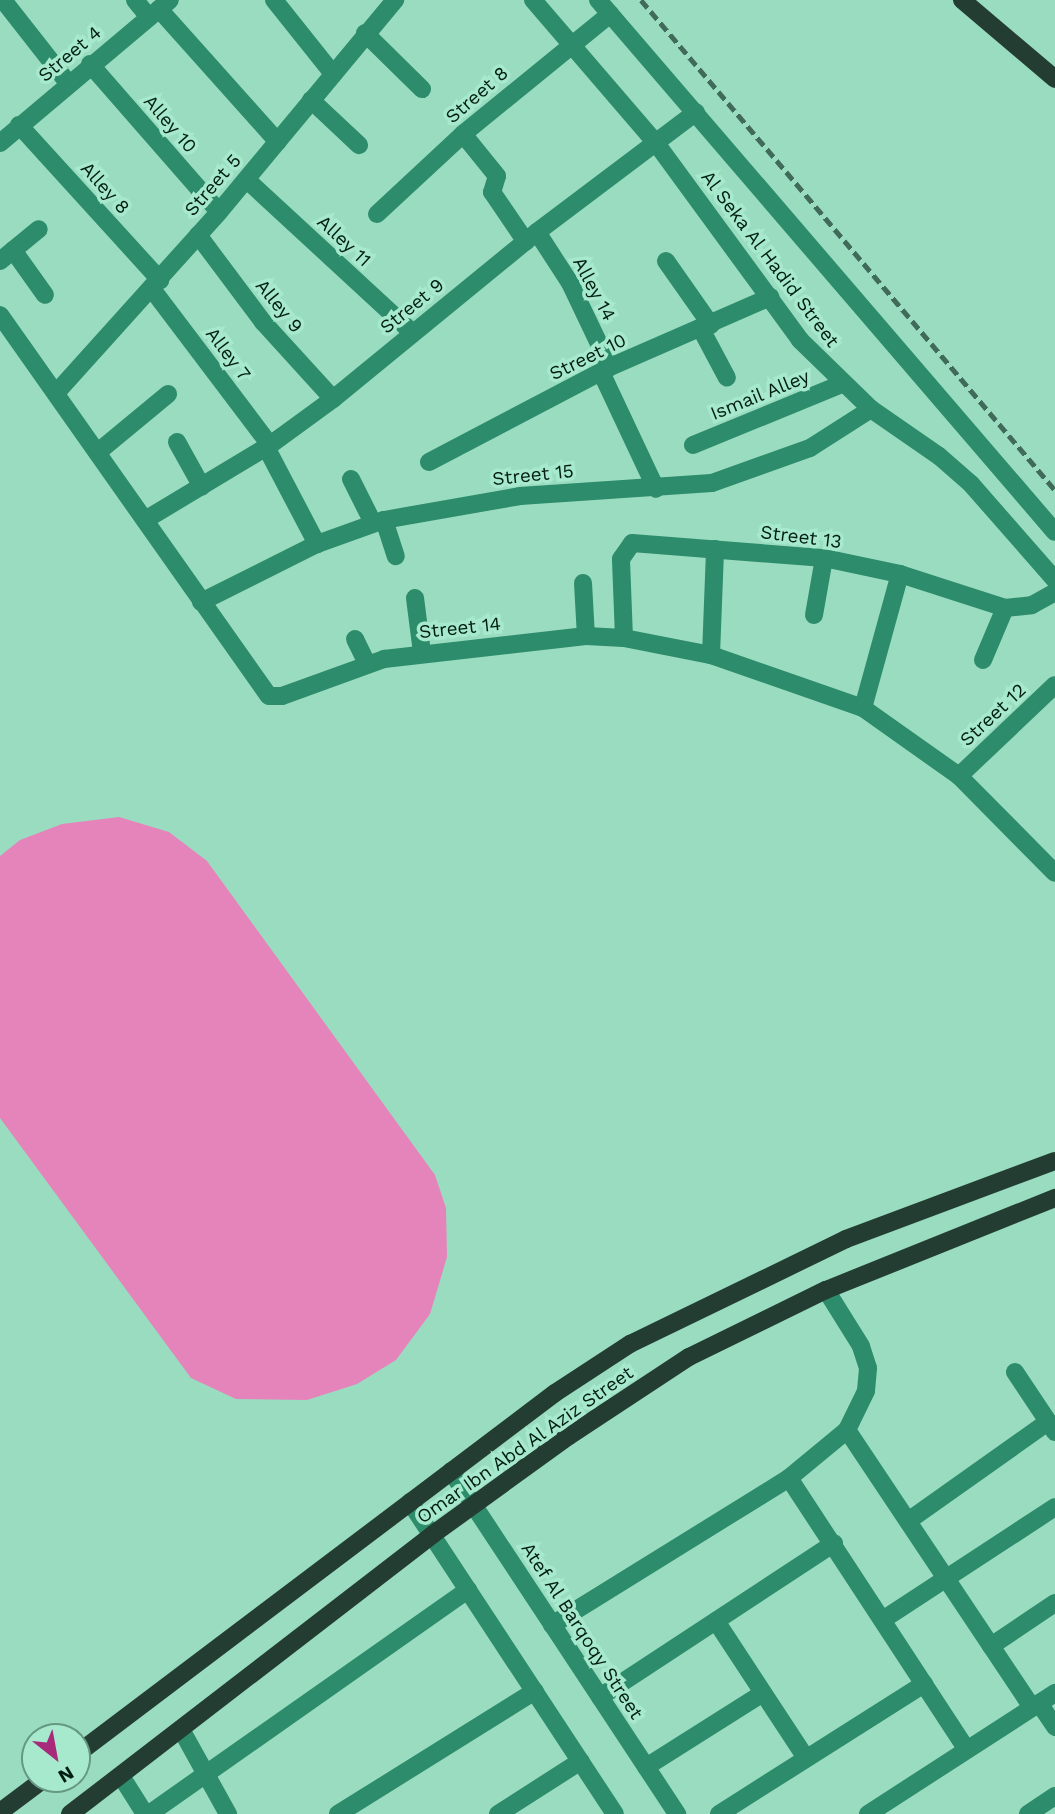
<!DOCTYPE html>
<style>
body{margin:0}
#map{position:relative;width:1055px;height:1814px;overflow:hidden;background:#9adcc0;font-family:"Work Sans",sans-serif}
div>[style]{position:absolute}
.green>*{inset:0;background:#e584ba}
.minor>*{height:18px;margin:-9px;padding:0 9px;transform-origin:9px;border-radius:9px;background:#2d8c6b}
.major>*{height:18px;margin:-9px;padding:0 9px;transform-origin:9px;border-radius:9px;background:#233d33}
.rail>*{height:5px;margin-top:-2.5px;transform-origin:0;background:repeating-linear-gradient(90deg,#406b5a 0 10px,transparent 0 15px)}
span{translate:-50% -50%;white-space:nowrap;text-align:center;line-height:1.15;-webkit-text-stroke:7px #a7e9cd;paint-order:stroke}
.street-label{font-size:19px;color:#021d13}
.north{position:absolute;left:21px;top:1723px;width:70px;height:70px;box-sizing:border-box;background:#a7e9cd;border:2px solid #659783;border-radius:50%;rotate:149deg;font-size:19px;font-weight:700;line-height:28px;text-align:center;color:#021d13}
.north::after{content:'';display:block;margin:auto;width:24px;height:32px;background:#a82a7b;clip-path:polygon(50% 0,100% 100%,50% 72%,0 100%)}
</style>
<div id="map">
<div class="green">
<div style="clip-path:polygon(119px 817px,169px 832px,207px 861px,435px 1175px,446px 1208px,447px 1257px,430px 1314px,396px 1360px,357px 1384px,307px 1400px,236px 1399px,191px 1378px,0 1118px,0 856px,20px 840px,62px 824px)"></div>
</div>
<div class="minor">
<div style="left:3px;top:0;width:105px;rotate:51.9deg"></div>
<div style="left:135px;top:0;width:22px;rotate:51deg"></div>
<div style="left:274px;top:0;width:95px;rotate:51.4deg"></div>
<div style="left:533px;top:0;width:189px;rotate:49.3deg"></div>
<div style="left:656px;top:143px;width:244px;rotate:53.8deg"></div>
<div style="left:800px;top:340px;width:99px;rotate:44.2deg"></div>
<div style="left:871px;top:409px;width:83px;rotate:34.7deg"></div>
<div style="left:939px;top:456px;width:43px;rotate:41.2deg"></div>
<div style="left:971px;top:484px;width:128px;rotate:48.8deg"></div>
<div style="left:598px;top:0;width:701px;rotate:49.34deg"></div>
<div style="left:159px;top:9px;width:178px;rotate:48.2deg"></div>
<div style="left:365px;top:33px;width:80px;rotate:44.5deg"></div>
<div style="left:90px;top:64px;width:196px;rotate:48.9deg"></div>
<div style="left:311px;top:100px;width:66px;rotate:43.2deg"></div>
<div style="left:19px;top:125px;width:210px;rotate:47.7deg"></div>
<div style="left:463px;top:134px;width:54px;rotate:51deg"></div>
<div style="left:497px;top:176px;width:17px;rotate:107deg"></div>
<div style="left:492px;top:192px;width:60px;rotate:55.8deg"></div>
<div style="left:0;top:143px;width:222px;rotate:-40.1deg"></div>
<div style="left:247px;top:180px;width:224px;rotate:42.7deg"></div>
<div style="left:377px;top:214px;width:117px;rotate:-42.9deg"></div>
<div style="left:463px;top:134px;width:190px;rotate:-39.2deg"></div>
<div style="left:537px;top:232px;width:61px;rotate:57.1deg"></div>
<div style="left:570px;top:283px;width:93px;rotate:64.5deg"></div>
<div style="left:198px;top:235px;width:109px;rotate:53.2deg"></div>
<div style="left:263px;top:322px;width:104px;rotate:47.7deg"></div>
<div style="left:13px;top:250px;width:55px;rotate:54.6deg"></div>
<div style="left:0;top:261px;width:50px;rotate:-39.4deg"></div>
<div style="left:666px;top:261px;width:78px;rotate:54.9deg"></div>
<div style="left:152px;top:289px;width:196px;rotate:52.9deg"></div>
<div style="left:0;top:315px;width:466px;rotate:54.8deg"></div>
<div style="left:269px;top:696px;width:13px"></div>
<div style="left:282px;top:696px;width:109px;rotate:-19.9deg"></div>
<div style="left:384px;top:659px;width:203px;rotate:-6.5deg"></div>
<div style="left:586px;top:636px;width:38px;rotate:3deg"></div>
<div style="left:624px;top:638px;width:89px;rotate:11.1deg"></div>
<div style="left:711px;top:655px;width:161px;rotate:19.2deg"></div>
<div style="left:863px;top:708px;width:118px;rotate:35.3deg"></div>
<div style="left:959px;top:776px;width:136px;rotate:45.3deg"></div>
<div style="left:701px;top:329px;width:55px;rotate:62deg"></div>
<div style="left:601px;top:372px;width:129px;rotate:64.8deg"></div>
<div style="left:57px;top:392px;width:242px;rotate:-48deg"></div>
<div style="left:219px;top:212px;width:276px;rotate:-50.3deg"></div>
<div style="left:177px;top:442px;width:51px;rotate:60.9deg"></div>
<div style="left:693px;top:445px;width:161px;rotate:-22.3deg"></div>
<div style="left:266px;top:447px;width:110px;rotate:62.3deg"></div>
<div style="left:98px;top:452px;width:91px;rotate:-39.6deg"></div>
<div style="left:429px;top:462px;width:204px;rotate:-27.7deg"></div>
<div style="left:610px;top:367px;width:175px;rotate:-23.6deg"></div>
<div style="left:351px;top:479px;width:49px;rotate:63.4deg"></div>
<div style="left:145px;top:520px;width:146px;rotate:-31deg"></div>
<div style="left:270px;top:445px;width:78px;rotate:-36.1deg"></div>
<div style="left:333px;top:399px;width:264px;rotate:-39.3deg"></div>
<div style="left:537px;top:232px;width:199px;rotate:-37deg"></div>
<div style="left:384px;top:520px;width:38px;rotate:72deg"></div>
<div style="left:583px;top:583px;width:53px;rotate:86.8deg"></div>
<div style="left:415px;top:598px;width:55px;rotate:82.7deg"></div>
<div style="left:201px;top:602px;width:130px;rotate:-26.6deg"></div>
<div style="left:317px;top:544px;width:71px;rotate:-19.7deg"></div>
<div style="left:384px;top:520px;width:138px;rotate:-10deg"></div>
<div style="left:520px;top:496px;width:192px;rotate:-3.9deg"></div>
<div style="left:712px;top:483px;width:104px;rotate:-19.7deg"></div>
<div style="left:810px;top:448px;width:72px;rotate:-32.6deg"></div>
<div style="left:814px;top:615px;width:58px;rotate:-80deg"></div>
<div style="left:624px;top:638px;width:79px;rotate:-92.2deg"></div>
<div style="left:621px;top:559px;width:19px;rotate:-55deg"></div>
<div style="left:632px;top:543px;width:193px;rotate:4.5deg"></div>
<div style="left:824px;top:558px;width:78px;rotate:11.9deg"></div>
<div style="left:900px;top:574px;width:110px;rotate:17.9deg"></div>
<div style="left:1005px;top:608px;width:27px;rotate:-6deg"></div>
<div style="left:1032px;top:605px;width:26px;rotate:-29deg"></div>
<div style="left:355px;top:639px;width:28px;rotate:64deg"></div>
<div style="left:711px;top:655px;width:106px;rotate:-87.8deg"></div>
<div style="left:983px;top:660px;width:56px;rotate:-67.1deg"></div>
<div style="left:863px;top:708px;width:139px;rotate:-74.6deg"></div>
<div style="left:959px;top:776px;width:132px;rotate:-43.5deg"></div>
<div style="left:1015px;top:1372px;width:72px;rotate:56.3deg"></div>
<div style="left:847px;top:1430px;width:333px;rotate:56.3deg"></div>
<div style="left:451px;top:1471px;width:411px;rotate:56.6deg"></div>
<div style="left:789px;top:1478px;width:324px;rotate:56.8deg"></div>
<div style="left:410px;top:1502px;width:373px;rotate:56.7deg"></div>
<div style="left:908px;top:1521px;width:171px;rotate:-35.3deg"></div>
<div style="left:884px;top:1619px;width:204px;rotate:-33.2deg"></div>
<div style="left:716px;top:1621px;width:164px;rotate:56.7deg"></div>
<div style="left:552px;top:1625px;width:279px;rotate:-31.8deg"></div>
<div style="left:789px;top:1478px;width:75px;rotate:-39.6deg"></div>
<div style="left:847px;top:1430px;width:43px;rotate:-64deg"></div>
<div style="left:866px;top:1391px;width:23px;rotate:-85deg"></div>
<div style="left:868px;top:1368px;width:23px;rotate:-108deg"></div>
<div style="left:861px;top:1346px;width:66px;rotate:-122deg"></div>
<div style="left:991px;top:1646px;width:77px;rotate:-33.9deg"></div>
<div style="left:600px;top:1697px;width:280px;rotate:-33.3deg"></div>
<div style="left:1039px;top:1703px;width:29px;rotate:56deg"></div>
<div style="left:182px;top:1731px;width:95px;rotate:61deg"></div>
<div style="left:646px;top:1767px;width:138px;rotate:-32.3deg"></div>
<div style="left:121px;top:1776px;width:45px;rotate:57.7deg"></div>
<div style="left:149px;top:1814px;width:390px;rotate:-35.1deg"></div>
<div style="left:338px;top:1814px;width:232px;rotate:-32deg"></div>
<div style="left:498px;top:1814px;width:98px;rotate:-32.6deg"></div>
<div style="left:719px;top:1814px;width:243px;rotate:-32.4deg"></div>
<div style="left:868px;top:1814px;width:223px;rotate:-32.9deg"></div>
<div style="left:1028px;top:1814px;width:32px;rotate:-34deg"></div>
</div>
<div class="major">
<div style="left:962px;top:0;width:122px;rotate:40.3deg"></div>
<div style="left:77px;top:1754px;width:599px;rotate:-37.06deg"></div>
<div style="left:555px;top:1393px;width:90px;rotate:-33.2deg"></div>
<div style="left:630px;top:1344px;width:240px;rotate:-25.9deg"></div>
<div style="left:846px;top:1239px;width:223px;rotate:-20.5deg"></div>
<div style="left:0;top:1812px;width:55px;rotate:-36.9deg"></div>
<div style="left:70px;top:1814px;width:457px;rotate:-37.6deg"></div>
<div style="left:432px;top:1535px;width:169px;rotate:-35.9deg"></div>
<div style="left:569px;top:1436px;width:144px;rotate:-33.4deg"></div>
<div style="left:689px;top:1357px;width:153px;rotate:-26.1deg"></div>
<div style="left:826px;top:1290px;width:247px;rotate:-21.9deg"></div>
</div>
<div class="rail">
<div style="left:641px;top:0;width:641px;rotate:49.81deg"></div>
</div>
<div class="street-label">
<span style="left:70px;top:54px;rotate:-40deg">Street 4</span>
<span style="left:477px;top:95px;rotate:-41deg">Street 8</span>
<span style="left:170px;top:124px;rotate:49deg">Alley 10</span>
<span style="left:213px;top:185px;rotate:-49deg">Street 5</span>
<span style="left:105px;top:188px;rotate:48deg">Alley 8</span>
<span style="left:344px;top:241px;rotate:43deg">Alley 11</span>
<span style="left:770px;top:259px;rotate:53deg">Al Seka Al Hadid Street</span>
<span style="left:594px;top:289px;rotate:62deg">Alley 14</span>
<span style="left:279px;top:306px;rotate:51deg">Alley 9</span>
<span style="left:412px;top:306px;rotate:-39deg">Street 9</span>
<span style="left:228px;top:354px;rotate:53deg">Alley 7</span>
<span style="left:588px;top:357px;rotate:-26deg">Street 10</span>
<span style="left:760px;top:395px;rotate:-22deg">Ismail Alley</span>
<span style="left:533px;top:475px;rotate:-6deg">Street 15</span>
<span style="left:801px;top:537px;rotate:7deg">Street 13</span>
<span style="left:460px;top:628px;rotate:-6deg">Street 14</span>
<span style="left:993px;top:715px;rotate:-43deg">Street 12</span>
<span style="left:525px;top:1445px;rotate:-35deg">Omar Ibn Abd Al Aziz Street</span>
<span style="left:582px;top:1631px;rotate:57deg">Atef Al Barqoqy Street</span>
</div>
<div class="north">N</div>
</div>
